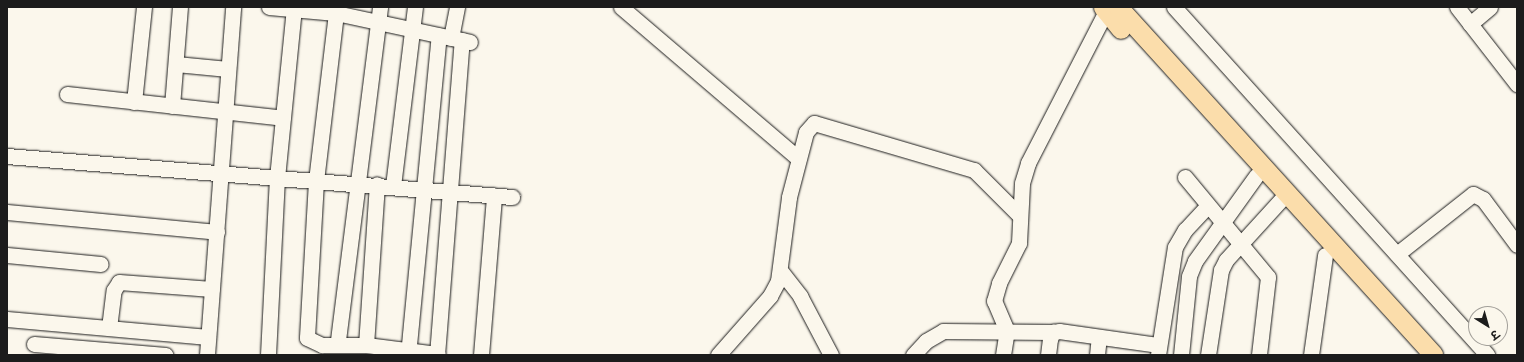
<!DOCTYPE html>
<meta charset="utf-8">
<style>
body{margin:0}
#map{position:relative;width:1524px;height:362px;overflow:hidden;background:#fbf7ec;font-family:Caveat,"Playpen Sans Deva",sans-serif}
div>[style]{position:absolute}
.roads{filter:drop-shadow(0 0 1px #1c1c1c) drop-shadow(0 0 1px #1c1c1c)}
.minor>*{height:15px;margin:-7.5px;padding:0 7.5px;transform-origin:7.5px;border-radius:7.5px;background:#fbf7ec}
.major>*{height:19px;margin:-9.5px;padding:0 9.5px;transform-origin:9.5px;border-radius:9.5px;background:#fbddab}
span{translate:-50% -50%;white-space:nowrap;text-align:center;line-height:1.15;-webkit-text-stroke:3px #fbf7ec;paint-order:stroke}
.frame{position:absolute;inset:0;border:8px solid #1c1c1c;pointer-events:none}
.north{position:absolute;left:1468px;top:306px;width:40px;height:40px;box-sizing:border-box;background:#fbf7ec;border:1px solid #a29f99;border-radius:50%;rotate:143deg;font-size:11px;font-weight:700;line-height:16px;text-align:center;color:#1c1c1c}
.north::after{content:'';display:block;margin:auto;width:14px;height:18px;background:#1c1c1c;clip-path:polygon(50% 0,100% 100%,50% 72%,0 100%)}
</style>
<div id="map">
<div class="roads">
<div class="minor">
<div style="left:269px;top:7px;width:67px;rotate:5.1deg"></div>
<div style="left:336px;top:13px;width:137px;rotate:12.2deg"></div>
<div style="left:621px;top:7px;width:233px;rotate:40.5deg"></div>
<div style="left:1174px;top:7px;width:468px;rotate:48deg"></div>
<div style="left:1457px;top:7px;width:98px;rotate:52.1deg"></div>
<div style="left:336px;top:13px;width:169px;rotate:96.8deg"></div>
<div style="left:316px;top:181px;width:157px;rotate:93.3deg"></div>
<div style="left:307px;top:338px;width:17px;rotate:25deg"></div>
<div style="left:322px;top:345px;width:44px"></div>
<div style="left:366px;top:345px;width:72px;rotate:7.2deg"></div>
<div style="left:1470px;top:24px;width:26px;rotate:-40deg"></div>
<div style="left:451px;top:38px;width:32px;rotate:-79deg"></div>
<div style="left:176px;top:64px;width:52px;rotate:5.5deg"></div>
<div style="left:67px;top:94px;width:217px;rotate:6.3deg"></div>
<div style="left:134px;top:102px;width:96px;rotate:-84deg"></div>
<div style="left:172px;top:106px;width:99px;rotate:-85.4deg"></div>
<div style="left:7px;top:156px;width:507px;rotate:4.64deg"></div>
<div style="left:1185px;top:177px;width:130px;rotate:50.3deg"></div>
<div style="left:1268px;top:277px;width:79px;rotate:96.6deg"></div>
<div style="left:393px;top:186px;width:180px;rotate:-83deg"></div>
<div style="left:7px;top:212px;width:211px;rotate:5.4deg"></div>
<div style="left:1397px;top:254px;width:97px;rotate:-38.3deg"></div>
<div style="left:1473px;top:194px;width:11px;rotate:27deg"></div>
<div style="left:1483px;top:199px;width:57px;rotate:53.5deg"></div>
<div style="left:7px;top:255px;width:94px;rotate:5.5deg"></div>
<div style="left:780px;top:270px;width:33px;rotate:52deg"></div>
<div style="left:800px;top:296px;width:67px;rotate:62.3deg"></div>
<div style="left:7px;top:319px;width:202px;rotate:5.1deg"></div>
<div style="left:109px;top:328px;width:38px;rotate:-83deg"></div>
<div style="left:114px;top:290px;width:9px;rotate:-58deg"></div>
<div style="left:119px;top:282px;width:93px;rotate:4.3deg"></div>
<div style="left:338px;top:340px;width:336px;rotate:-82.8deg"></div>
<div style="left:34px;top:344px;width:132px;rotate:4.8deg"></div>
<div style="left:366px;top:345px;width:161px;rotate:-86.1deg"></div>
<div style="left:207px;top:355px;width:349px;rotate:-85.7deg"></div>
<div style="left:268px;top:355px;width:177px;rotate:-87.1deg"></div>
<div style="left:277px;top:178px;width:170px;rotate:-84.3deg"></div>
<div style="left:408px;top:355px;width:321px;rotate:-84.5deg"></div>
<div style="left:437px;top:355px;width:316px;rotate:-85.5deg"></div>
<div style="left:481px;top:355px;width:160px;rotate:-85.3deg"></div>
<div style="left:718px;top:355px;width:79px;rotate:-48.6deg"></div>
<div style="left:770px;top:296px;width:17px;rotate:-62deg"></div>
<div style="left:778px;top:281px;width:85px;rotate:-82.5deg"></div>
<div style="left:789px;top:197px;width:67px;rotate:-75.3deg"></div>
<div style="left:806px;top:132px;width:12px;rotate:-48deg"></div>
<div style="left:814px;top:123px;width:167px;rotate:16.4deg"></div>
<div style="left:974px;top:170px;width:64px;rotate:45deg"></div>
<div style="left:913px;top:355px;width:19px;rotate:-47deg"></div>
<div style="left:926px;top:341px;width:20px;rotate:-30deg"></div>
<div style="left:943px;top:331px;width:110px;rotate:0.5deg"></div>
<div style="left:1003px;top:355px;width:24px;rotate:-81deg"></div>
<div style="left:1007px;top:331px;width:33px;rotate:-113deg"></div>
<div style="left:994px;top:301px;width:19px;rotate:-74deg"></div>
<div style="left:999px;top:283px;width:45px;rotate:-63.4deg"></div>
<div style="left:1019px;top:243px;width:60px;rotate:-87.1deg"></div>
<div style="left:1022px;top:183px;width:21px;rotate:-73deg"></div>
<div style="left:1028px;top:163px;width:171px;rotate:-62.8deg"></div>
<div style="left:1048px;top:355px;width:16px;rotate:-83deg"></div>
<div style="left:1050px;top:339px;width:8px;rotate:-67deg"></div>
<div style="left:1053px;top:332px;width:6px;rotate:-9deg"></div>
<div style="left:1059px;top:331px;width:101px;rotate:8deg"></div>
<div style="left:1097px;top:355px;width:18px;rotate:-84deg"></div>
<div style="left:1158px;top:355px;width:109px;rotate:-81.1deg"></div>
<div style="left:1175px;top:247px;width:20px;rotate:-60deg"></div>
<div style="left:1185px;top:230px;width:33px;rotate:-47deg"></div>
<div style="left:1181px;top:355px;width:79px;rotate:-84.2deg"></div>
<div style="left:1189px;top:276px;width:16px;rotate:-68deg"></div>
<div style="left:1195px;top:261px;width:105px;rotate:-54.3deg"></div>
<div style="left:1208px;top:355px;width:86px;rotate:-81.3deg"></div>
<div style="left:1221px;top:270px;width:11px;rotate:-63deg"></div>
<div style="left:1226px;top:260px;width:91px;rotate:-47.7deg"></div>
<div style="left:1311px;top:355px;width:101px;rotate:-82deg"></div>
</div>
<div class="major">
<div style="left:1103px;top:7px;width:28px;rotate:51deg"></div>
<div style="left:1118px;top:7px;width:469px;rotate:47.8deg"></div>
</div>
</div>
<div class="frame"></div>
<div class="north">उ</div>
</div>
